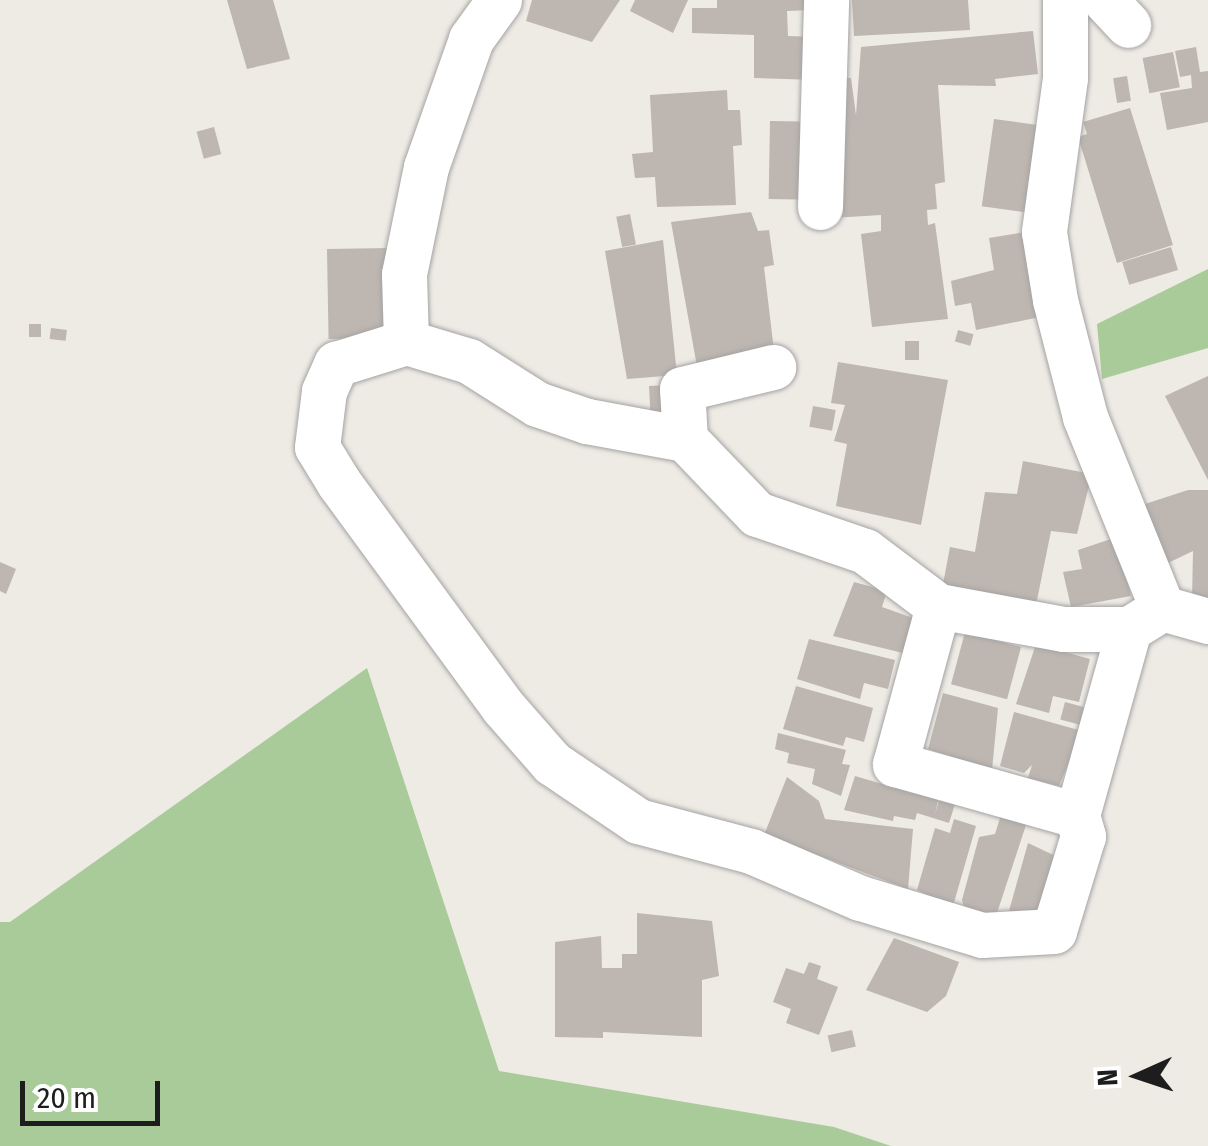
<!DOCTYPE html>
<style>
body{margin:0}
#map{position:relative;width:1208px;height:1146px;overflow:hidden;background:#eeeae4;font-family:"Fira Sans Condensed",sans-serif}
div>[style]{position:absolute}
.forest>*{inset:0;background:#a9cb9a}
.building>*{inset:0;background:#beb6b0;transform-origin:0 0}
.roads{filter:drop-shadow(0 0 2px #a4a4a4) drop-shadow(0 0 2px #a4a4a4)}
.street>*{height:45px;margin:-22.5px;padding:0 22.5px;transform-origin:22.5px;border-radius:22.5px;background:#fff}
span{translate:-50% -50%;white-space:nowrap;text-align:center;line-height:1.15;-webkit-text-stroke:9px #fff;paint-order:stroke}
.north{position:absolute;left:1088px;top:1026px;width:100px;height:100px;-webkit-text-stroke:8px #fff;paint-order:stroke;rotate:267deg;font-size:28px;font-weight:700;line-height:40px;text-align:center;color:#1d1d1d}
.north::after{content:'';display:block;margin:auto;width:35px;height:45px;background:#1d1d1d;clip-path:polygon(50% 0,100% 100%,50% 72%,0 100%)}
.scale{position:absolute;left:20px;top:1081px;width:140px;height:45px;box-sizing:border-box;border:5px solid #1d1d1d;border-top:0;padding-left:12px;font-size:30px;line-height:35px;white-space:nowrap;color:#1d1d1d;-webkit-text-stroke:8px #fff;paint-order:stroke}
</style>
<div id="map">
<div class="forest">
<div style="clip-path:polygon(1208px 269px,1208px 348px,1102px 379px,1097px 324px)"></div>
<div style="clip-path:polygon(367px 668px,499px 1071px,834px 1127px,891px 1146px,0 1146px,0 922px,10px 922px)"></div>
</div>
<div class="building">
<div style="clip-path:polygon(227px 0,273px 0,290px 59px,247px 69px)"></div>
<div style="clip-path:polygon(532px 0,620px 0,592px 42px,526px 21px)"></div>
<div style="clip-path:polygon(635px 0,688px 0,673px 33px,630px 11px)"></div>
<div style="clip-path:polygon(717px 0,810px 0,810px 10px,787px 11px,788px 36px,816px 37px,815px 80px,754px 78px,754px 35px,692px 33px,692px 8px,717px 8px)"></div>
<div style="clip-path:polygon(852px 0,968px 0,970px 30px,854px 36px)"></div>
<div style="clip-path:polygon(1033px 31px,1038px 74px,995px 79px,996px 86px,938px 85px,945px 182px,935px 184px,937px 209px,927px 210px,928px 225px,935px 223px,948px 319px,872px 327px,861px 234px,881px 231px,881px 215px,832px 218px,831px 78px,851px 78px,856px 115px,861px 47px)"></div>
<div style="clip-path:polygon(1196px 47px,1200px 72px,1208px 71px,1208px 122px,1167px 130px,1160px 93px,1192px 88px,1191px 75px,1180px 77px,1175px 51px)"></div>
<div style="left:1173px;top:52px;width:36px;height:31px;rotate:79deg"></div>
<div style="left:1127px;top:76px;width:25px;height:14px;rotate:81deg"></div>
<div style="clip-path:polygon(727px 90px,728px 110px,740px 110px,742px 145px,733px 146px,736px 205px,657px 207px,655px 177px,635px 178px,632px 154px,653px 152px,650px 95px)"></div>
<div style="clip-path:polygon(1130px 108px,1173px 245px,1117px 263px,1078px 137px,1087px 134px,1083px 122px)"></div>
<div style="left:994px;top:119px;width:44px;height:88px;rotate:8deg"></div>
<div style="left:770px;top:121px;width:45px;height:78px;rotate:1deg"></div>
<div style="left:214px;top:127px;width:28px;height:18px;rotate:75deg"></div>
<div style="clip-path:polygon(751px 212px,758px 231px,769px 230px,774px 265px,764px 267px,775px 359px,698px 372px,671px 222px)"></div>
<div style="left:630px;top:214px;width:31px;height:14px;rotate:79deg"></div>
<div style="clip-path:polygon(1025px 232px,1040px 317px,976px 330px,971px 303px,955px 306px,951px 281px,994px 270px,989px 238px)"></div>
<div style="clip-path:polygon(663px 240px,677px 375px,627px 379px,605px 251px)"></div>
<div style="left:1171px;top:247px;width:24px;height:51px;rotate:73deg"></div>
<div style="left:389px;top:248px;width:90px;height:62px;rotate:89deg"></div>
<div style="left:29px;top:324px;width:12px;height:13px"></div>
<div style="left:51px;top:328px;width:16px;height:11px;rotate:7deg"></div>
<div style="left:958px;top:330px;width:16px;height:12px;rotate:15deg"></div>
<div style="left:905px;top:341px;width:14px;height:19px"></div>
<div style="clip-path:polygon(838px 362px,948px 380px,921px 525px,836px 506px,847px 444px,834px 441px,845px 405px,831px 403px)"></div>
<div style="clip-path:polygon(1208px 376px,1208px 480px,1165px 396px)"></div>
<div style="left:668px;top:385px;width:35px;height:19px;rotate:87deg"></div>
<div style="left:813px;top:406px;width:23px;height:21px;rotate:10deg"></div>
<div style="clip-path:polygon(1023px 461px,1092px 474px,1077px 534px,1051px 531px,1036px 605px,943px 584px,950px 547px,975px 552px,985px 492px,1017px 494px)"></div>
<div style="clip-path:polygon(1188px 490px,1208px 490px,1208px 605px,1192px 600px,1193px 551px,1166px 564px,1142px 505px)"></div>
<div style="clip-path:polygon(1117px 537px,1131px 596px,1071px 607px,1063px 572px,1082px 569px,1078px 550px)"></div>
<div style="clip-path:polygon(0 562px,16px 569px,6px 594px,0 591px)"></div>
<div style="clip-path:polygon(854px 582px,887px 591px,882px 607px,913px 618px,903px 653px,833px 636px)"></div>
<div style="left:965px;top:632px;width:58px;height:54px;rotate:15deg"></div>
<div style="clip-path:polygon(809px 639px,895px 660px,888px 689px,864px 683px,860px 699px,797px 679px)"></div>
<div style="clip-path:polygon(1036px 644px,1090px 659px,1079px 702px,1053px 696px,1049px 713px,1016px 704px)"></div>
<div style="clip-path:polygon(796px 686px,873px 708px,864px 742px,846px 737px,843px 746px,783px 729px)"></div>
<div style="clip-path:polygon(943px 693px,998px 708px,992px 770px,928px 749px)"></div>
<div style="left:1065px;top:702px;width:30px;height:18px;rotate:15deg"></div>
<div style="clip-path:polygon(1014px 712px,1082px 731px,1059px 786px,1028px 778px,1032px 765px,1024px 773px,1000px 766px)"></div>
<div style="clip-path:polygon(778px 733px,846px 750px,842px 764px,850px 765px,841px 796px,812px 784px,815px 769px,787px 763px,789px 753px,775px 749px)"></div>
<div style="clip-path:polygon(855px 776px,916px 794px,919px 787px,940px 793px,935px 814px,941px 794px,957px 798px,949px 823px,917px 813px,915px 820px,894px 816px,893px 821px,844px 810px)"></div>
<div style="clip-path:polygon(787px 777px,819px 801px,825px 819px,913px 829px,908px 889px,764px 835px)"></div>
<div style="clip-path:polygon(1001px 815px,1027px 822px,996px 916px,964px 907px,962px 900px,979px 837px,995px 834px)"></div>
<div style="clip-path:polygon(954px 819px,976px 826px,953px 906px,917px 890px,935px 828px,950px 833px)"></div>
<div style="clip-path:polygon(1028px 843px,1066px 861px,1040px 919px,1009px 911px)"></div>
<div style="clip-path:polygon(637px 913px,712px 921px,719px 976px,702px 980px,702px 1037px,603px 1032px,603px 1038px,555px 1037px,555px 942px,601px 936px,602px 968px,622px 968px,622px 954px,637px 954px)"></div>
<div style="clip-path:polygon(894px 938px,959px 962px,946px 996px,927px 1012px,866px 990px)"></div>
<div style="clip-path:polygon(809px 962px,821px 966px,817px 979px,838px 987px,819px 1035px,786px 1023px,791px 1009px,773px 1002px,786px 968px,804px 974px)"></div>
<div style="left:852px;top:1030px;width:17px;height:25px;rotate:77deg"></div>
</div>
<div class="roads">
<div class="street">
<div style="left:1065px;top:0;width:78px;rotate:90deg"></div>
<div style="left:1065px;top:78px;width:155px;rotate:97.8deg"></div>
<div style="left:1044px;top:232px;width:69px;rotate:80.8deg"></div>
<div style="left:1055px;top:300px;width:121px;rotate:75.6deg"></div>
<div style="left:1085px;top:417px;width:206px;rotate:68deg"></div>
<div style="left:1162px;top:608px;width:48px;rotate:15.8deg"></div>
<div style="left:1105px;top:0;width:34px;rotate:47deg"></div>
<div style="left:820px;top:207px;width:207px;rotate:-88.3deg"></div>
<div style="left:406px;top:342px;width:68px;rotate:-91.7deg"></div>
<div style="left:404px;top:274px;width:109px;rotate:-78.4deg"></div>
<div style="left:426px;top:167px;width:136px;rotate:-70.6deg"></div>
<div style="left:471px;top:39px;width:48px;rotate:-54.3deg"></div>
<div style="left:685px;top:439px;width:50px;rotate:-93.4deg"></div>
<div style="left:682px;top:389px;width:94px;rotate:-13.6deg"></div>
<div style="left:938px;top:606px;width:164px;rotate:105.2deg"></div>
<div style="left:895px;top:764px;width:189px;rotate:15.7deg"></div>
<div style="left:1129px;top:629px;width:193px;rotate:105.6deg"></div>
<div style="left:1077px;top:815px;width:22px;rotate:74deg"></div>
<div style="left:1083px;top:836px;width:99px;rotate:107deg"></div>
<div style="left:1054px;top:931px;width:72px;rotate:176.8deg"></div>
<div style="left:982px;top:935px;width:127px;rotate:-163.1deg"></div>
<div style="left:860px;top:898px;width:119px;rotate:-156.7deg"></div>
<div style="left:751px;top:851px;width:117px;rotate:-165.1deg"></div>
<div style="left:638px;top:821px;width:104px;rotate:-146deg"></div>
<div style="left:552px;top:763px;width:74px;rotate:-131.2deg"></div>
<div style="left:503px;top:707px;width:278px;rotate:-126.2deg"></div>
<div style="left:339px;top:483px;width:42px;rotate:-121.4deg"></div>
<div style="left:317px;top:447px;width:56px;rotate:-82.9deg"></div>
<div style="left:324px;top:391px;width:30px;rotate:-66deg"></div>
<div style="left:336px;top:364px;width:73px;rotate:-17.4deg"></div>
<div style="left:406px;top:342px;width:66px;rotate:16.8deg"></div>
<div style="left:469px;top:361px;width:80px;rotate:32.3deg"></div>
<div style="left:537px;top:404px;width:53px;rotate:18.8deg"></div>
<div style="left:587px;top:421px;width:100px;rotate:10.4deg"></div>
<div style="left:685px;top:439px;width:104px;rotate:46.2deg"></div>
<div style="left:757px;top:514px;width:114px;rotate:18.9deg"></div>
<div style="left:865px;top:551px;width:91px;rotate:37deg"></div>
<div style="left:938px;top:606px;width:127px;rotate:10.4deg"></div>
<div style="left:1063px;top:629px;width:66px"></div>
<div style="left:1129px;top:629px;width:39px;rotate:-32deg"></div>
</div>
</div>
<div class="north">N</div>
<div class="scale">20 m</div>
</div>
